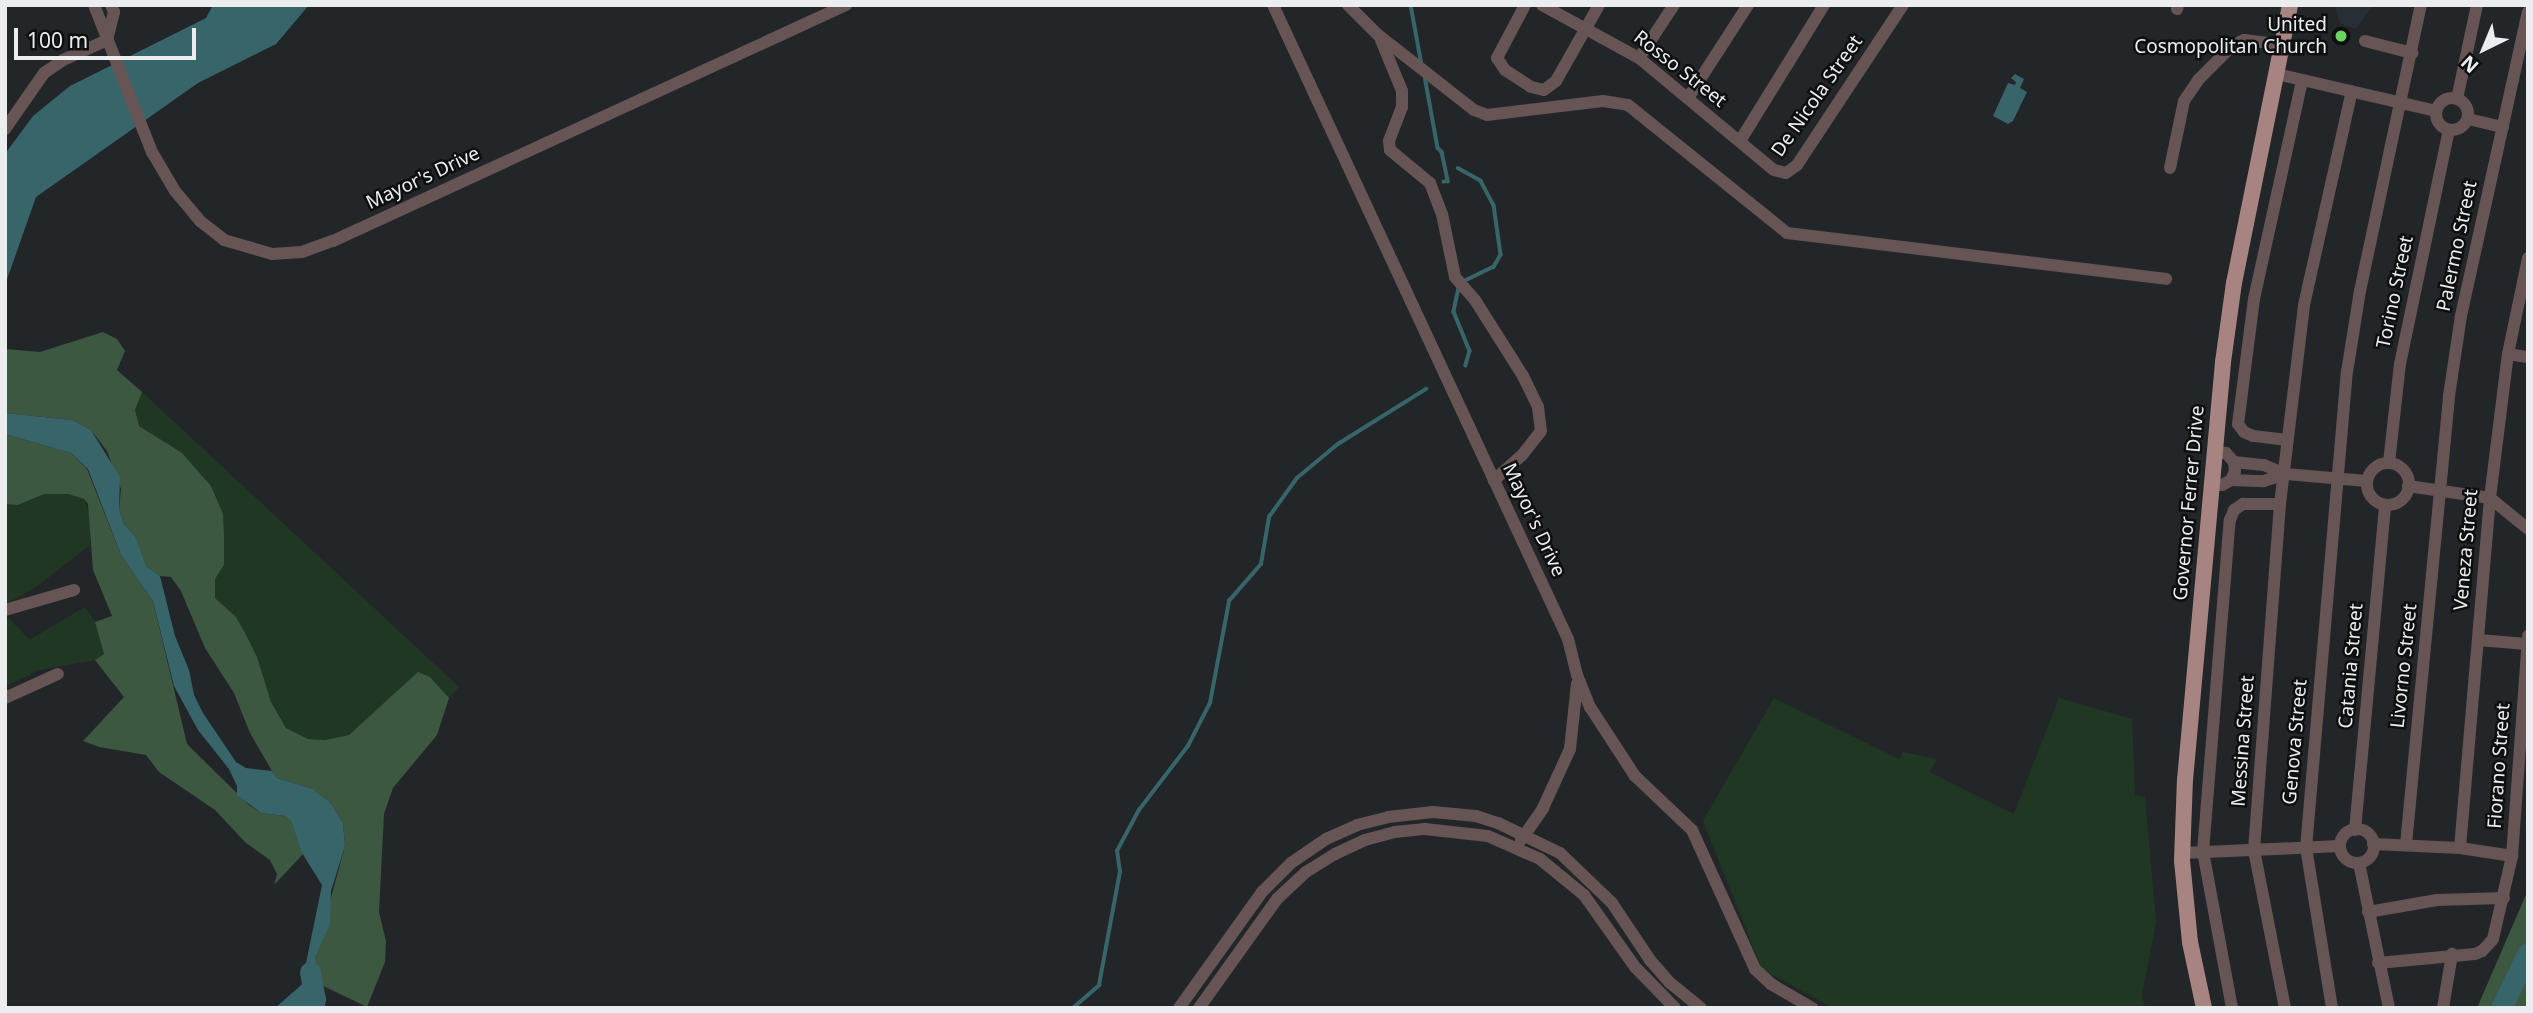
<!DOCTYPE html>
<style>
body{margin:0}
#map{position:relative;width:2533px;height:1013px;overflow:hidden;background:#232628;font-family:"Noto Sans",sans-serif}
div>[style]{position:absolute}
.built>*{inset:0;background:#282f36}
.green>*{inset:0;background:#203823}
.forest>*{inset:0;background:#3d5840}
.water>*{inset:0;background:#37656a}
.stream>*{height:3.5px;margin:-1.75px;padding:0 1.75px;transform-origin:1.75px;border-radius:1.75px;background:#37656a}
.river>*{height:21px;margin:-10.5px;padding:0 10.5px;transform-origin:10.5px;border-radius:10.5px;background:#37656a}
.minor>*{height:12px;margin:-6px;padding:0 6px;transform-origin:6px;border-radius:6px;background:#665554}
.minor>.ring{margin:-6px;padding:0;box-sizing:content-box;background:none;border:12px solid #665554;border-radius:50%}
.major>*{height:16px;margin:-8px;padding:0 8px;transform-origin:8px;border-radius:8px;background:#a78481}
.dots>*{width:19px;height:19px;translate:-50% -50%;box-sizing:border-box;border:4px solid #0e0f10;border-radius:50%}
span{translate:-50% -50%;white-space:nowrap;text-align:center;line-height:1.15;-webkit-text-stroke:5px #0e0f10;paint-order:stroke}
.poi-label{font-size:19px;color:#ecedef}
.right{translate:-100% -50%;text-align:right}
.street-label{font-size:19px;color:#ecedef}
.frame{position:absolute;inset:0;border:7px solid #ecedef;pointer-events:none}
.north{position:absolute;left:2449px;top:14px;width:70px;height:70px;-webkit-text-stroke:5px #0e0f10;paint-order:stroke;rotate:223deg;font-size:19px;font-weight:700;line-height:28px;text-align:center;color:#ecedef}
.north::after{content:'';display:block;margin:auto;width:24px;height:32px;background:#ecedef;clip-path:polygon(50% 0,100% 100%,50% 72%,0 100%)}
.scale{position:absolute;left:14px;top:28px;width:182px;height:32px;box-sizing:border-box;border:4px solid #ecedef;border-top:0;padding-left:9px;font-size:21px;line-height:24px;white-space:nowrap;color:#ecedef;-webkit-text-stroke:5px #0e0f10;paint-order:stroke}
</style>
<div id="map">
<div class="built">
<div style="clip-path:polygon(2334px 5px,2373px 5px,2356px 29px,2340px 23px)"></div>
</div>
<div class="green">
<div style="clip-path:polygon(142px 392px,459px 687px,449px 698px,430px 677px,377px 712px,349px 735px,325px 740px,308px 739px,286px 728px,271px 702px,257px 657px,236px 617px,215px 598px,215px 579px,224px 565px,159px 439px,139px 426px,135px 411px)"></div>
<div style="clip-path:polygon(44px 494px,68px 494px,84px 499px,90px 515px,90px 545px,35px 588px,5px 604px,5px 504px,18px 505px)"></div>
<div style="clip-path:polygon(85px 607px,95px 622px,104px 654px,95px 660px,39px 670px,5px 687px,5px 620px,8px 618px,30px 640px)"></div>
<div style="clip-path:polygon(1774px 698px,1899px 759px,1903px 752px,1937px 759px,1929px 772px,2014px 814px,2059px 698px,2132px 719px,2135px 795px,2145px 797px,2156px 922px,2142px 995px,2145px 1008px,1833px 1008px,1762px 969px,1703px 821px)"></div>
</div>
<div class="forest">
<div style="clip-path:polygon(103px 332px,117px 339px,125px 351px,117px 370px,142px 392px,135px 410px,139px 426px,182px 453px,211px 486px,223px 514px,224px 537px,224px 565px,215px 579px,215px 598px,236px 617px,245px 633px,257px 657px,271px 702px,286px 728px,308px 739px,325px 740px,349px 735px,418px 672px,430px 677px,449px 698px,437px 735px,393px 788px,384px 814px,379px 912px,386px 941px,385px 962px,367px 1007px,319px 984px,316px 970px,315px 957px,345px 846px,343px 823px,331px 803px,313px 789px,277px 778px,272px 771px,250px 733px,234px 693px,205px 648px,181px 591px,171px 577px,160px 576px,146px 566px,139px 553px,135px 536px,124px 524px,119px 509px,121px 489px,107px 451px,91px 430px,72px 420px,5px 413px,5px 349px,40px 352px)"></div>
<div style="clip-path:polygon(5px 434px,71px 453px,87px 469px,121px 555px,153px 601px,187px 744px,249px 805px,261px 813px,285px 816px,291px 821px,303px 854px,274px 885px,277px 874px,270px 860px,246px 843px,215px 810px,159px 772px,146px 755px,99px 747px,83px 741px,124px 697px,95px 660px,104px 654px,95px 622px,112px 616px,93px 570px,88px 504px,84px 499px,68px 494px,44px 494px,18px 505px,5px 504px)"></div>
<div style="clip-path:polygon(2528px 890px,2528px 1008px,2477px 1008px)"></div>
</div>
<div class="water">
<div style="clip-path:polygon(213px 5px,309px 5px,276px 44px,198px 83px,36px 197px,5px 285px,5px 154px,33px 116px,70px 86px,206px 18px)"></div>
<div style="clip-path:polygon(2015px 74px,2024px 79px,2020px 88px,2027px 92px,2013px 121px,2008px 124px,1993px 116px,2008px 83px,2015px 85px,2016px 82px,2011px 78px)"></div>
<div style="clip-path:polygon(5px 413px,72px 420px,91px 430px,120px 477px,119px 509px,124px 524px,135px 536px,146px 566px,160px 576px,175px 636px,189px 670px,194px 695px,203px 713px,236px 762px,246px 768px,272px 771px,277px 778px,313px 789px,331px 803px,343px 823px,345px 846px,331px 891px,330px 924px,315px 957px,319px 984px,312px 1008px,275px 1008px,307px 980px,305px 968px,322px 885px,302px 853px,291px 821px,285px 816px,261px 813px,237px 795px,237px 786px,229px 769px,198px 730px,174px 686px,153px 601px,121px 555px,88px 469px,71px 453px,5px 434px)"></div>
</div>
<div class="stream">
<div style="left:1411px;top:5px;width:61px;rotate:79.6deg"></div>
<div style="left:1425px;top:76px;width:73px;rotate:79.8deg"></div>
<div style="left:1438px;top:148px;width:6px;rotate:45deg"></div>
<div style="left:1442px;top:152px;width:30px;rotate:78deg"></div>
<div style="left:1448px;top:181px;width:4px;rotate:166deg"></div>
<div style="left:1458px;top:168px;width:26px;rotate:29deg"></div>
<div style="left:1481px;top:181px;width:27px;rotate:62deg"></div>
<div style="left:1494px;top:205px;width:50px;rotate:82deg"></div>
<div style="left:1501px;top:255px;width:14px;rotate:120deg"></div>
<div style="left:1494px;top:267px;width:32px;rotate:154deg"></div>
<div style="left:1459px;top:288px;width:25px;rotate:102deg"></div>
<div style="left:1454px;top:312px;width:42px;rotate:67.7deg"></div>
<div style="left:1470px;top:351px;width:15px;rotate:106deg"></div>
<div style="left:1073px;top:1008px;width:35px;rotate:-41deg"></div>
<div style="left:1099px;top:985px;width:115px;rotate:-79.5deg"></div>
<div style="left:1120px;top:872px;width:21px;rotate:-98deg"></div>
<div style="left:1117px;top:851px;width:47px;rotate:-61.8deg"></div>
<div style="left:1139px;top:810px;width:81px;rotate:-52.6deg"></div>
<div style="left:1188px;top:746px;width:48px;rotate:-62.9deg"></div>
<div style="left:1210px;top:703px;width:104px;rotate:-79.4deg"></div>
<div style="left:1229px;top:601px;width:49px;rotate:-49.1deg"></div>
<div style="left:1261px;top:564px;width:48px;rotate:-80.3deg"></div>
<div style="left:1269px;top:517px;width:48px;rotate:-54.3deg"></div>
<div style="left:1297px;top:478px;width:53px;rotate:-39.7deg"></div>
<div style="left:1338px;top:444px;width:104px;rotate:-32deg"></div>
</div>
<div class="river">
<div style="left:310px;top:972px;width:27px;rotate:80deg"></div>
<div style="left:315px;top:999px;width:9px;rotate:103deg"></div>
<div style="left:2501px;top:1008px;width:61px;rotate:-63.9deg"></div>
</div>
<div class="minor">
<div style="left:94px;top:5px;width:158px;rotate:68.5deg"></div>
<div style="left:152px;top:152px;width:45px;rotate:59.5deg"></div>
<div style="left:175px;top:191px;width:39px;rotate:50deg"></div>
<div style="left:200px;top:221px;width:31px;rotate:38deg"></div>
<div style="left:224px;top:240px;width:50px;rotate:16.3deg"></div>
<div style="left:272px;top:254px;width:30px;rotate:-4deg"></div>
<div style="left:302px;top:252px;width:33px;rotate:-20deg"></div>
<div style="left:333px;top:241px;width:565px;rotate:-24.7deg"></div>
<div style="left:1273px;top:5px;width:699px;rotate:65.05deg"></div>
<div style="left:1568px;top:639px;width:37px;rotate:76deg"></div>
<div style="left:1577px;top:675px;width:35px;rotate:68deg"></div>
<div style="left:1590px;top:707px;width:82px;rotate:56.9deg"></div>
<div style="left:1635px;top:776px;width:79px;rotate:43.5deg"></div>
<div style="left:1692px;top:830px;width:153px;rotate:65.6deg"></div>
<div style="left:1755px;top:969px;width:22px;rotate:43deg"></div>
<div style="left:1771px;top:984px;width:48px;rotate:30.3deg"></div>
<div style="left:1348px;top:5px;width:41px;rotate:45deg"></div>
<div style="left:1377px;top:34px;width:123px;rotate:38.1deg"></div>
<div style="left:1474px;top:110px;width:14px;rotate:21deg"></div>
<div style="left:1487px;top:115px;width:117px;rotate:-6.9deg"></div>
<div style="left:1603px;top:101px;width:25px;rotate:9deg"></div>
<div style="left:1628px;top:105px;width:204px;rotate:38.8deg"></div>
<div style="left:1787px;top:233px;width:382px;rotate:6.9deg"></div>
<div style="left:1525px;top:5px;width:60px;rotate:117.8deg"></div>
<div style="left:1497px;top:58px;width:14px;rotate:56deg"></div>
<div style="left:1505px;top:70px;width:31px;rotate:33deg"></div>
<div style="left:1531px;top:87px;width:13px;rotate:13deg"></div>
<div style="left:1544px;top:90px;width:15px;rotate:-37deg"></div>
<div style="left:1556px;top:81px;width:87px;rotate:-60.5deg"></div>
<div style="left:1542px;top:5px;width:111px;rotate:28.7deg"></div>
<div style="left:1639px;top:58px;width:175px;rotate:39.7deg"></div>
<div style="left:1774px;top:170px;width:12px;rotate:14deg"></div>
<div style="left:1786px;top:173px;width:14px;rotate:-36deg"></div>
<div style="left:1797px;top:165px;width:192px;rotate:-56.5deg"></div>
<div style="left:2177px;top:9px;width:4px;rotate:-76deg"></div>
<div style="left:107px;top:40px;width:29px;rotate:-76deg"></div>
<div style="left:114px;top:12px;width:8px;rotate:-113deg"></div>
<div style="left:1381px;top:40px;width:55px;rotate:67.6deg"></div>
<div style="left:1402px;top:91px;width:16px;rotate:90deg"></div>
<div style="left:1402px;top:107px;width:36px;rotate:111deg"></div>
<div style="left:1389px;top:141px;width:9px;rotate:84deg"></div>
<div style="left:1390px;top:150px;width:52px;rotate:39.5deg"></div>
<div style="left:1430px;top:183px;width:33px;rotate:69deg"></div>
<div style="left:1442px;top:214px;width:64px;rotate:78.3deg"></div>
<div style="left:1455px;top:277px;width:30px;rotate:49deg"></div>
<div style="left:1475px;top:300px;width:90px;rotate:57.7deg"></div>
<div style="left:1523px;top:376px;width:34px;rotate:64deg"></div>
<div style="left:1538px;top:407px;width:24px;rotate:83deg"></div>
<div style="left:1541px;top:431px;width:31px;rotate:128deg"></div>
<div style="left:1522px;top:455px;width:38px;rotate:138deg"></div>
<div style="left:2365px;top:41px;width:49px;rotate:14.3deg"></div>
<div style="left:1639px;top:58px;width:64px;rotate:-56.6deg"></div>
<div style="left:2277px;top:74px;width:163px;rotate:13.1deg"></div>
<div class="ring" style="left:2436px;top:98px;width:20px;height:20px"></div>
<div style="left:1688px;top:98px;width:111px;rotate:-57.2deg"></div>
<div style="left:2457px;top:99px;width:96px;rotate:-78deg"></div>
<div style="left:2468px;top:119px;width:36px;rotate:13deg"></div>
<div style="left:5px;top:129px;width:68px;rotate:-55.1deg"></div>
<div style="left:44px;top:73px;width:23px;rotate:-34deg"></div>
<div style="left:63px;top:60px;width:48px;rotate:-24.4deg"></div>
<div style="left:1740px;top:141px;width:160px;rotate:-58.3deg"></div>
<div style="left:2170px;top:168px;width:68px;rotate:-78.2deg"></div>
<div style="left:2184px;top:101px;width:25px;rotate:-56deg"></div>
<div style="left:2198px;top:80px;width:48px;rotate:-45deg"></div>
<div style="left:2232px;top:46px;width:13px;rotate:-27deg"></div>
<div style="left:2244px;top:40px;width:38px;rotate:7deg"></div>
<div style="left:2508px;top:354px;width:20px;rotate:9deg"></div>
<div style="left:2287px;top:440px;width:34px;rotate:-173deg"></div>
<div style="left:2253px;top:436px;width:10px;rotate:-156deg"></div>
<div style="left:2244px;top:432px;width:10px;rotate:-127deg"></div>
<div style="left:2238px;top:424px;width:126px;rotate:-82.7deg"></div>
<div style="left:2254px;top:299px;width:224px;rotate:-77.6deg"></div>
<div style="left:2234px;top:462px;width:30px;rotate:6deg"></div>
<div style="left:2264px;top:465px;width:23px;rotate:23deg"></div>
<div style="left:2285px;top:474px;width:82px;rotate:4.9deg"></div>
<div style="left:2389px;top:463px;width:100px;rotate:-83.7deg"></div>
<div style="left:2400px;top:364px;width:239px;rotate:-78.2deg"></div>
<div class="ring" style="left:2367px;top:463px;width:30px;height:30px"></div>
<div style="left:2231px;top:480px;width:33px;rotate:2deg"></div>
<div style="left:2264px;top:481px;width:22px;rotate:-18deg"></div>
<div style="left:2212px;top:484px;width:10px;rotate:6deg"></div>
<div style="left:2222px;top:485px;width:10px;rotate:-29deg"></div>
<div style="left:2231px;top:480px;width:10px;rotate:-66deg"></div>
<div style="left:2235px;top:471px;width:9px;rotate:-96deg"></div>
<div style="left:2234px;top:462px;width:12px;rotate:-132deg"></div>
<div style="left:2226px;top:453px;width:11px;rotate:-175deg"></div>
<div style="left:2408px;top:486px;width:83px;rotate:8.3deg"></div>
<div style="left:2490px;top:498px;width:49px;rotate:39.2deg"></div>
<div style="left:5px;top:610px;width:72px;rotate:-16.2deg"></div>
<div style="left:2478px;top:640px;width:49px;rotate:4.7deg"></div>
<div style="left:5px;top:698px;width:58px;rotate:-24.4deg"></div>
<div class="ring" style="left:2340px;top:829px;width:22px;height:22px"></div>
<div style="left:2355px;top:830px;width:326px;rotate:-84.7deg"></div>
<div style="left:1521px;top:840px;width:39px;rotate:-55deg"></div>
<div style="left:1543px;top:808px;width:65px;rotate:-65.4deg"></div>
<div style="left:1570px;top:749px;width:66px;rotate:-83.9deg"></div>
<div style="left:2373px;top:844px;width:87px;rotate:2.6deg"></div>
<div style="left:2460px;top:848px;width:53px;rotate:8.7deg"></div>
<div style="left:2406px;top:844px;width:450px;rotate:-84.5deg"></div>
<div style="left:2449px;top:396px;width:81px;rotate:-81.5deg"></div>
<div style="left:2461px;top:316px;width:311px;rotate:-77.6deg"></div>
<div style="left:2460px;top:848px;width:351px;rotate:-85.1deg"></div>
<div style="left:2490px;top:498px;width:145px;rotate:-82.9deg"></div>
<div style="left:2508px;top:354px;width:98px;rotate:-78.2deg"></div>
<div style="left:2182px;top:853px;width:158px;rotate:-2.5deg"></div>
<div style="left:2359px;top:863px;width:148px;rotate:78.3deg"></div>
<div style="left:2368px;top:912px;width:70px;rotate:-9.9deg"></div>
<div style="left:2437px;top:900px;width:67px;rotate:-1.7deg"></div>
<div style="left:2378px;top:963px;width:97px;rotate:-5.3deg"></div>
<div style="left:2475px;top:954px;width:8px;rotate:-23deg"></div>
<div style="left:2482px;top:951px;width:16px;rotate:-47deg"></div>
<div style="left:2493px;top:939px;width:85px;rotate:-77.1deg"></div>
<div style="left:2512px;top:856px;width:221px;rotate:-85.8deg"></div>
<div style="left:1179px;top:1008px;width:143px;rotate:-54.4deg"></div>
<div style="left:1262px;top:892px;width:41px;rotate:-45deg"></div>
<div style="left:1291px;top:863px;width:42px;rotate:-34.4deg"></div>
<div style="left:1326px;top:839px;width:34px;rotate:-24deg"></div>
<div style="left:1357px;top:825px;width:32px;rotate:-14deg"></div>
<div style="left:1388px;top:817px;width:45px;rotate:-6.3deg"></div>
<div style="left:1433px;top:812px;width:43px;rotate:5.3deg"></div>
<div style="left:1476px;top:816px;width:23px;rotate:18deg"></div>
<div style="left:1498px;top:823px;width:69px;rotate:25.8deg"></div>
<div style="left:1560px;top:853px;width:72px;rotate:43.9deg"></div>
<div style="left:1612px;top:903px;width:69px;rotate:56.3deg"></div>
<div style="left:1650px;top:960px;width:29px;rotate:49deg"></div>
<div style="left:1669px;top:982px;width:41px;rotate:39.1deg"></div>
<div style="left:1199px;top:1008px;width:134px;rotate:-54.4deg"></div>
<div style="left:1277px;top:899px;width:40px;rotate:-43deg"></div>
<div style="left:1306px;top:872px;width:34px;rotate:-32deg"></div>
<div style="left:1335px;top:854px;width:33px;rotate:-25deg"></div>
<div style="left:1365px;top:840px;width:31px;rotate:-15deg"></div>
<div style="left:1395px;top:832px;width:30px;rotate:-6deg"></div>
<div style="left:1425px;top:829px;width:63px;rotate:6.3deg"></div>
<div style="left:1488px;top:836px;width:57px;rotate:23.9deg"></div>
<div style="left:1540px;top:859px;width:57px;rotate:39.3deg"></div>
<div style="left:1584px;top:895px;width:88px;rotate:54.7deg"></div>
<div style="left:1635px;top:967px;width:57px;rotate:45.7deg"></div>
<div style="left:2232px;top:1008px;width:159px;rotate:-100.5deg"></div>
<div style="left:2203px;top:852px;width:333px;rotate:-85.4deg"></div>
<div style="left:2230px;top:520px;width:11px;rotate:-68deg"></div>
<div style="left:2234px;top:510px;width:11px;rotate:-34deg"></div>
<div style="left:2243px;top:504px;width:37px"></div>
<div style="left:2285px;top:1008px;width:161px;rotate:-101.1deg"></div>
<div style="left:2254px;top:850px;width:347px;rotate:-85.7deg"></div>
<div style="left:2280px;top:504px;width:200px;rotate:-83.1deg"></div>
<div style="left:2304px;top:305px;width:219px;rotate:-77.4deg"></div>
<div style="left:2332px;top:1008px;width:162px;rotate:-99.2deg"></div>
<div style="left:2306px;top:848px;width:478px;rotate:-85.1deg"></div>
<div style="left:2347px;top:372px;width:82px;rotate:-80.9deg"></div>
<div style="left:2360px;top:291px;width:292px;rotate:-78deg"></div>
<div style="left:2443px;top:1008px;width:55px;rotate:-80.5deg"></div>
</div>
<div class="major">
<div style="left:2204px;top:1008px;width:67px;rotate:-102deg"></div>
<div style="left:2190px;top:942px;width:82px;rotate:-95.6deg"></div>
<div style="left:2182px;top:860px;width:80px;rotate:-87.9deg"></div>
<div style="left:2185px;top:780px;width:420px;rotate:-84.8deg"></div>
<div style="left:2223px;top:362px;width:80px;rotate:-82.1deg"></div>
<div style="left:2234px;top:283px;width:284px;rotate:-78.6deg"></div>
</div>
<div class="dots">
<div style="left:2341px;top:36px;background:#6ed361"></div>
</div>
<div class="poi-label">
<span class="right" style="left:2327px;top:36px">United<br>Cosmopolitan Church</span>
</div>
<div class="street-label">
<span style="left:1680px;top:69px;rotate:38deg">Rosso Street</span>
<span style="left:1817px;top:96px;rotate:-55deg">De Nicola Street</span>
<span style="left:423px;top:178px;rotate:-25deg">Mayor's Drive</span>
<span style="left:2457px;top:246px;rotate:-78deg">Palermo Street</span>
<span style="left:2395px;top:292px;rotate:-78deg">Torino Street</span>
<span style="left:2189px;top:503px;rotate:-85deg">Governor Ferrer Drive</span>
<span style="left:1534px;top:520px;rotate:65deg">Mayor's Drive</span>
<span style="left:2466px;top:550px;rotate:-85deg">Veneza Street</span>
<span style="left:2351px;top:666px;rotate:-85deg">Catania Street</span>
<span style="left:2404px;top:666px;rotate:-84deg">Livorno Street</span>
<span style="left:2243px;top:741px;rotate:-86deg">Messina Street</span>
<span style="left:2295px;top:742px;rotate:-85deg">Genova Street</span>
<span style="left:2499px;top:766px;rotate:-86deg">Fiorano Street</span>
</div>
<div class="frame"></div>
<div class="north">N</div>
<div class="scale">100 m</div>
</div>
